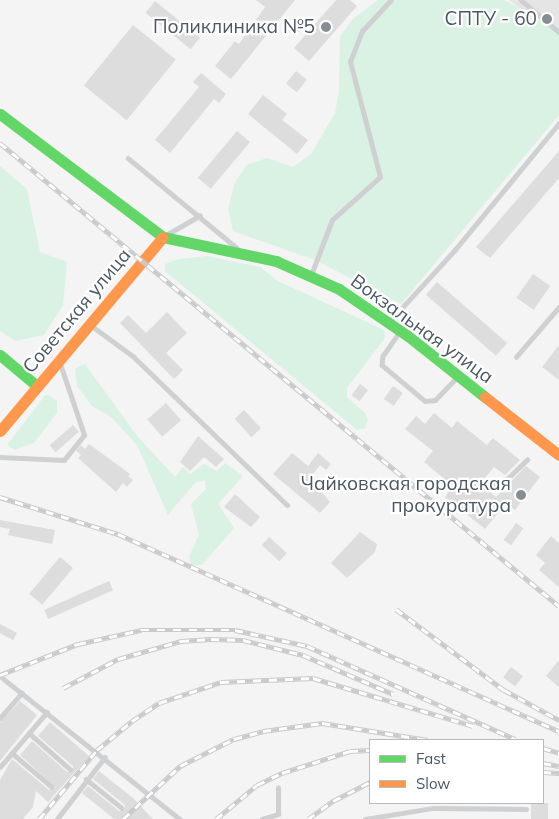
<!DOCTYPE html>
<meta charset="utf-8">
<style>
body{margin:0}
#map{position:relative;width:559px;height:819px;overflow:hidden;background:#f4f4f4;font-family:Mulish,sans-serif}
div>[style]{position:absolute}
.education>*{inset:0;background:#e6e5e6}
.green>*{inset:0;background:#d9f2e3}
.building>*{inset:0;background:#ddddde;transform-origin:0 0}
.lane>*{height:4.5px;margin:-2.25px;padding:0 2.25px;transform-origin:2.25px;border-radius:2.25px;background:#ced0d2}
.fast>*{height:11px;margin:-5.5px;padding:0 5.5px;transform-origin:5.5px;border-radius:5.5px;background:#63d668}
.slow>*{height:11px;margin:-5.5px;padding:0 5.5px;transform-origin:5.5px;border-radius:5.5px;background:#ff974d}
.rail>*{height:4.5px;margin-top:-2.25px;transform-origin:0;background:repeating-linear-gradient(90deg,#fff 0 8px,#c9cacc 0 16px);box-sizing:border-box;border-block:1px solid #c9cacc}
.dots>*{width:14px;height:14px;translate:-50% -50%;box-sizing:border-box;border:2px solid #fff;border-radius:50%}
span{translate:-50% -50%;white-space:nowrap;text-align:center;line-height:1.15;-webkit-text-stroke:4.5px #fff;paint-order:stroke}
.poi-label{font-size:19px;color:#4a5661}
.right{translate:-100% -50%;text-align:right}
.street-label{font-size:19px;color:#4a5661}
.legend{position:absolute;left:369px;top:739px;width:175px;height:65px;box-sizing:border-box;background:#fff;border:1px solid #b7bbc0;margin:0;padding:6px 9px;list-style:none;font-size:15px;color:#4a5661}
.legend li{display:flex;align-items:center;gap:10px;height:25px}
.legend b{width:25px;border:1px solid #b7bbc0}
</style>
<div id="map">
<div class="education">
<div style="clip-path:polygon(509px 0,559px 0,559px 38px)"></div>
</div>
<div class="green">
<div style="clip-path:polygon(378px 0,503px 0,559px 26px,559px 115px,401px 304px,315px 260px,233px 231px,228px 209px,235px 182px,247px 165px,267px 158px,293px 167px,311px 154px,335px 113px,339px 92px,340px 36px,353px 19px)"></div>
<div style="clip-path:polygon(0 166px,27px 189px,40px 252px,67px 262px,63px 305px,44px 335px,15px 341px,0 331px)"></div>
<div style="clip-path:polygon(207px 256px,260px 267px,278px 281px,384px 330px,385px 338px,347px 388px,347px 397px,365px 413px,368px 420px,365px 428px,357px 430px,165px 271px,165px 264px,179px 259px)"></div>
<div style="clip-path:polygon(85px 364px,138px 437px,175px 477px,183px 467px,190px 474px,204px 464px,217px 471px,225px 463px,243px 476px,218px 504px,234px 528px,202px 565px,191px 565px,189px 556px,199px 535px,191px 504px,206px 489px,205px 480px,195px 483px,168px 515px,137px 445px,111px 417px,92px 406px,77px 386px,75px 369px)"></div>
<div style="clip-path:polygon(46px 394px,57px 401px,57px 413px,34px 443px,15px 450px,7px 445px)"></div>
</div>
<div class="building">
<div style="clip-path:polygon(256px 0,295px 0,231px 79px,215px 66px,235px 41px,239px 44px,265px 7px)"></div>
<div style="clip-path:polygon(336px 0,350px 0,357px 6px,309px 61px,294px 48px)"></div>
<div style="left:155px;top:1px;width:58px;height:15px;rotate:39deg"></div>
<div style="left:133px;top:25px;width:55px;height:78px;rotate:39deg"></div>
<div style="left:296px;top:71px;width:14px;height:16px;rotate:39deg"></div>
<div style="clip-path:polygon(201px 73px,226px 94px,219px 103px,214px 99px,170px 153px,155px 140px,199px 87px,193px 82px)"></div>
<div style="clip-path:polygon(263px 95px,287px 114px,282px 120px,308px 140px,297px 154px,248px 114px)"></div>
<div style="left:237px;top:131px;width:17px;height:61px;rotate:40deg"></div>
<div style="clip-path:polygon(559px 151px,559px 178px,490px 258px,476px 247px)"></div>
<div style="left:533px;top:274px;width:21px;height:29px;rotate:35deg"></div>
<div style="left:437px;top:282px;width:93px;height:17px;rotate:41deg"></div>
<div style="clip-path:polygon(167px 312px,187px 333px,166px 353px,183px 370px,174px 379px,120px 323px,128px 315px,146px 333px)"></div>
<div style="clip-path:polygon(559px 345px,559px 380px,542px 367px)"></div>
<div style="left:360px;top:384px;width:10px;height:14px;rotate:37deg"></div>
<div style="left:393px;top:386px;width:12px;height:16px;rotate:35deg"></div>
<div style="left:166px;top:403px;width:23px;height:25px;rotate:49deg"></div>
<div style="left:244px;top:410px;width:25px;height:13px;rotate:47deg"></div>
<div style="clip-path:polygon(434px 413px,452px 428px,457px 421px,487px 445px,493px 438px,520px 460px,505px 475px,494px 467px,480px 484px,496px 497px,526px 466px,540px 477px,515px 510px,506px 503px,485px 529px,445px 497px,453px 486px,424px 462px,433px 451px,405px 429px,416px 416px,425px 424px)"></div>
<div style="left:73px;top:425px;width:9px;height:31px;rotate:49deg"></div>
<div style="clip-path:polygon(198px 436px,224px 459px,216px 467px,204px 457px,190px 471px,180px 462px)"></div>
<div style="clip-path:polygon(89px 444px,130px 474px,128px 476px,133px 480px,127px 487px,123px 483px,116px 492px,78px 458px,81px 455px,76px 451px,81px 445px,85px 449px)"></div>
<div style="clip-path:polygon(292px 453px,308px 466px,318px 453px,331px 464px,326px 470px,320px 465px,310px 478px,330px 502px,320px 513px,273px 474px)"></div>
<div style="clip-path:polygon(235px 494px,260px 517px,251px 527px,224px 507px)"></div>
<div style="clip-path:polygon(0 520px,55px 530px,52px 544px,8px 535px,10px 529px,0 527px)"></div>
<div style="left:516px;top:523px;width:9px;height:21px;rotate:36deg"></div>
<div style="clip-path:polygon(360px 532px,377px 544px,375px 552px,347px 578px,331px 563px)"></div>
<div style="clip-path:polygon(551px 536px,559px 543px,559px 587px,539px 570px,545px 563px,536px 555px)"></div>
<div style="left:269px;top:537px;width:24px;height:11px;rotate:42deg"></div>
<div style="left:60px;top:557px;width:17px;height:48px;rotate:40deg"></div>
<div style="left:109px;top:581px;width:10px;height:71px;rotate:66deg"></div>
<div style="clip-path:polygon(0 624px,17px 633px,13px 640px,0 633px)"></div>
<div style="clip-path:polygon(559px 660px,559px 687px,546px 676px)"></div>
<div style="left:511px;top:667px;width:15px;height:13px;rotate:37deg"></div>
<div style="clip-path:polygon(20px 701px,37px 715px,0 761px,0 722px)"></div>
<div style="clip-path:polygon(50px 722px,89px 756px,48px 802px,36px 791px,33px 807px,23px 819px,0 819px,0 780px,12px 759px,49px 790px,56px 788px,20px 755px,32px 741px,67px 772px,73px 771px,73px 766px,38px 736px)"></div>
<div style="clip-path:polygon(99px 771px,133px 798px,153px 819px,114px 819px,82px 793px,88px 786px,119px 811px,125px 810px,125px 805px,93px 779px)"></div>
<div style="left:531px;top:803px;width:17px;height:16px"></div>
</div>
<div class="lane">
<div style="left:521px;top:0;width:50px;rotate:40.1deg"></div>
<div style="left:128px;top:158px;width:141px;rotate:39.5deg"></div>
<div style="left:166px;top:235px;width:39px;rotate:-30deg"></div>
<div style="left:311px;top:275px;width:59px;rotate:-69.1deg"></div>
<div style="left:332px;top:220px;width:64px;rotate:-41.9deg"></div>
<div style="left:380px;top:177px;width:119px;rotate:-104.6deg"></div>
<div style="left:350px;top:62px;width:33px;rotate:-69deg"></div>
<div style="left:362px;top:31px;width:42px;rotate:-46.9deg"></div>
<div style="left:390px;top:321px;width:95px;rotate:-47.6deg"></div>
<div style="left:454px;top:251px;width:166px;rotate:-50.6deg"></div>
<div style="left:92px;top:326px;width:52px;rotate:36.4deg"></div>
<div style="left:134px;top:357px;width:213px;rotate:44deg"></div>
<div style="left:400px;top:332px;width:29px;rotate:125deg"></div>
<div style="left:383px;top:356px;width:9px;rotate:96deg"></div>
<div style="left:382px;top:365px;width:56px;rotate:39.9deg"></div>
<div style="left:425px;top:401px;width:10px;rotate:-6deg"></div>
<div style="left:435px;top:400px;width:30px;rotate:-46deg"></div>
<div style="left:516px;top:357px;width:66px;rotate:-49.3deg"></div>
<div style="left:0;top:457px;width:64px;rotate:2.7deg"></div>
<div style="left:64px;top:460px;width:32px;rotate:-51deg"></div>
<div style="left:84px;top:435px;width:75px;rotate:-108.7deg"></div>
<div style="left:495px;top:484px;width:13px;rotate:-23deg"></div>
<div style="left:507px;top:479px;width:28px;rotate:-44deg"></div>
<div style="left:0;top:676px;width:230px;rotate:38.5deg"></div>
<div style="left:0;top:718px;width:33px;rotate:-49deg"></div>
<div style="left:29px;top:733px;width:55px;rotate:41.3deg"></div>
<div style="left:12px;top:753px;width:52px;rotate:40.4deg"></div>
<div style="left:0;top:767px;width:72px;rotate:-49.5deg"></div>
<div style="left:86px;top:779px;width:46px;rotate:38.9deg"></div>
<div style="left:57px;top:819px;width:78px;rotate:-52.3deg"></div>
<div style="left:262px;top:819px;width:17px;rotate:-17deg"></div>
<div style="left:278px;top:814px;width:26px;rotate:-90deg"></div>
<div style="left:365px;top:819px;width:69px;rotate:-9.2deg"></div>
<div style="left:433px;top:808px;width:93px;rotate:0.6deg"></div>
</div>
<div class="fast">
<div style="left:0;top:114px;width:204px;rotate:37deg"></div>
<div style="left:163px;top:237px;width:116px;rotate:12deg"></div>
<div style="left:276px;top:261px;width:69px;rotate:24deg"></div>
<div style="left:339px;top:289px;width:83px;rotate:34.3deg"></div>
<div style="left:408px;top:336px;width:98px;rotate:38.4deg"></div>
<div style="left:0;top:355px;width:48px;rotate:40deg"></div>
</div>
<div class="slow">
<div style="left:485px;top:397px;width:94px;rotate:38.1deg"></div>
<div style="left:0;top:431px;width:253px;rotate:-50deg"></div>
</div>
<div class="rail">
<div style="left:0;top:143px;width:726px;rotate:39.63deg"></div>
<div style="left:0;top:497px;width:124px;rotate:17.4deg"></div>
<div style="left:118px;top:534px;width:483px;rotate:24.1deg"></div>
<div style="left:396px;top:609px;width:135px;rotate:36.9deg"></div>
<div style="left:504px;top:690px;width:63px;rotate:28.6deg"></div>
<div style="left:0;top:675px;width:84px;rotate:-21.7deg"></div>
<div style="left:78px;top:644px;width:65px;rotate:-12.5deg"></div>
<div style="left:141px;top:630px;width:94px"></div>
<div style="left:235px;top:630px;width:74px;rotate:12.5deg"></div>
<div style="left:307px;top:646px;width:228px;rotate:24.1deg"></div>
<div style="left:63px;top:688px;width:62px;rotate:-27.8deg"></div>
<div style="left:118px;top:659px;width:66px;rotate:-15.9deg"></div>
<div style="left:181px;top:641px;width:30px;rotate:-4deg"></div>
<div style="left:211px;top:639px;width:32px;rotate:2deg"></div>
<div style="left:243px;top:640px;width:62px;rotate:14deg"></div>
<div style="left:303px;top:655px;width:98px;rotate:23.4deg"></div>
<div style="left:543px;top:748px;width:17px;rotate:17deg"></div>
<div style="left:543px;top:763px;width:16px;rotate:11deg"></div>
<div style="left:543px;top:772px;width:16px;rotate:4deg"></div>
<div style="left:39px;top:819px;width:90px;rotate:-50deg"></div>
<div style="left:97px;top:750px;width:45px;rotate:-39.6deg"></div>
<div style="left:132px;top:721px;width:32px;rotate:-34deg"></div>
<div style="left:159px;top:703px;width:65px;rotate:-18.7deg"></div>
<div style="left:221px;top:682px;width:92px;rotate:-2.5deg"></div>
<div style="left:313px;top:678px;width:167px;rotate:16.7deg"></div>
<div style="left:123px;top:819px;width:78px;rotate:-42.9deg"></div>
<div style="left:180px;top:766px;width:60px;rotate:-26.6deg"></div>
<div style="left:234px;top:739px;width:30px;rotate:-15deg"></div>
<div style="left:263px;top:731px;width:60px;rotate:-7.7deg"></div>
<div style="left:322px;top:723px;width:107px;rotate:9.1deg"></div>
<div style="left:216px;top:819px;width:53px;rotate:-39.7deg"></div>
<div style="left:257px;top:785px;width:28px;rotate:-26deg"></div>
<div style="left:282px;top:773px;width:71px;rotate:-17.9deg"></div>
<div style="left:350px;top:751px;width:20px;rotate:-3deg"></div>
<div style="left:308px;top:819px;width:31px;rotate:-36deg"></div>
<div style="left:333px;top:801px;width:42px;rotate:-27.2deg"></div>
</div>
<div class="dots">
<div style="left:547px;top:19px;background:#868d94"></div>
<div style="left:326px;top:27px;background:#868d94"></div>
<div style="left:521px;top:495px;background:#868d94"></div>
</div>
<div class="poi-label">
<span class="right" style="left:537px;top:19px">СПТУ - 60</span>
<span class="right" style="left:315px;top:27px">Поликлиника №5</span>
<span class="right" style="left:511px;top:495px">Чайковская городская<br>прокуратура</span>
</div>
<div class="street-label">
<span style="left:77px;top:311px;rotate:-50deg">Советская улица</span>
<span style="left:422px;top:329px;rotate:36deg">Вокзальная улица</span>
</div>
<ul class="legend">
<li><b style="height:6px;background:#63d668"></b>Fast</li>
<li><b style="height:6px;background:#ff974d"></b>Slow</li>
</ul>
</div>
